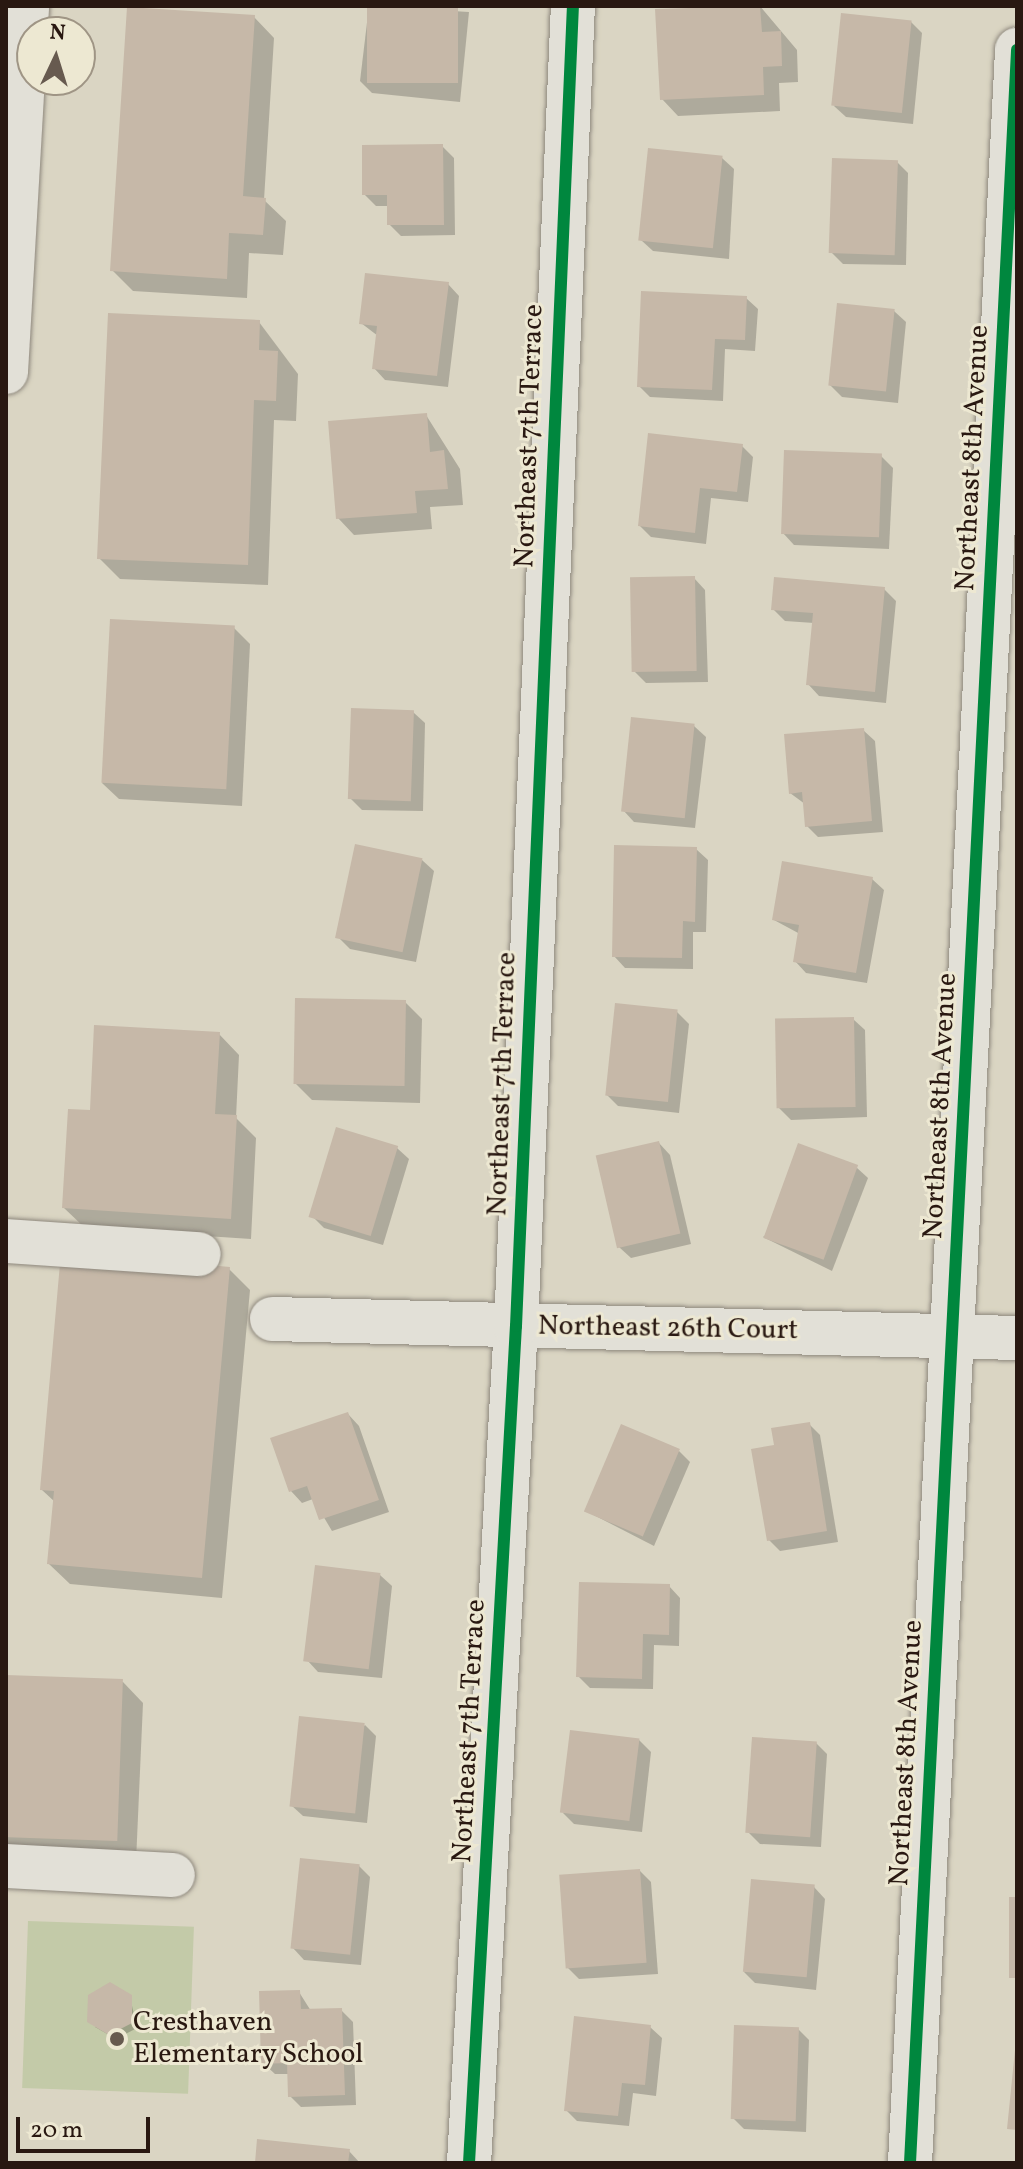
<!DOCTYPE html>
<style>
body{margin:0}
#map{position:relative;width:1023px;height:2169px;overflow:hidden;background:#dad5c3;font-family:Vollkorn,serif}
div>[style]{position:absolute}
.green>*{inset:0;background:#c3caa8;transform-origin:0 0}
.shadow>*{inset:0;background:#0003}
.building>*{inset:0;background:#c6b8a8;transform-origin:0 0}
.roads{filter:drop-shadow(0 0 2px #8e887d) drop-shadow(0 0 2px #8e887d)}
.minor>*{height:44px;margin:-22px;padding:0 22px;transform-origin:22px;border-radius:22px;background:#e2e0d7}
.cycleway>*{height:12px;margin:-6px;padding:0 6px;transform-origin:6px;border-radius:6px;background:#00873e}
.dots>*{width:22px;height:22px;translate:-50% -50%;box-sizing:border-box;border:4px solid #ede8d2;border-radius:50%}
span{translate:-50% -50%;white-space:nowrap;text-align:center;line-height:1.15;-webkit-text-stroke:6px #ede8d2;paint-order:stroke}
.street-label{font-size:28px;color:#291811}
.poi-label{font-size:28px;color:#291811}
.left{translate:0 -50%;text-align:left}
.frame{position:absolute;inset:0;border:8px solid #291811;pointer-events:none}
.north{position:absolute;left:16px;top:16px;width:80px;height:80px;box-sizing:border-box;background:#ede8d2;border:2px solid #9f9585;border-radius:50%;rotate:4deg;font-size:22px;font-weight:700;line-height:32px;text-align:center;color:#291811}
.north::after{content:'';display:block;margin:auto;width:28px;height:36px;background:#675a4f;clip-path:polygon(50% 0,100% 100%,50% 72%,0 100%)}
.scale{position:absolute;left:16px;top:2117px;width:134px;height:36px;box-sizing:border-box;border:4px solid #291811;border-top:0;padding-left:10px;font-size:24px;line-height:28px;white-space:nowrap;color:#291811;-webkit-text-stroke:6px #ede8d2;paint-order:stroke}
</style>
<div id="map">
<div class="green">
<div style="left:28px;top:1921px;width:166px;height:167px;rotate:2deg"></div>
</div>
<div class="shadow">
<div style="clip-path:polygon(369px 6px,469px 12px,460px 102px,372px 93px,360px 81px)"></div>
<div style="clip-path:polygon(760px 6px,797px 50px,798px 82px,779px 83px,780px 111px,678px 116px,662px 99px,657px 10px)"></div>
<div style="clip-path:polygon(254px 17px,274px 38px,264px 200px,286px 221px,283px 255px,249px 253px,247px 298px,133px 291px,112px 270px)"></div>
<div style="clip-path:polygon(911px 22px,922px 33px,913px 124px,846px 117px,834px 106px)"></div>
<div style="clip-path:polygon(442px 146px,454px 158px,455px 235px,401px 236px,389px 224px,389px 206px,376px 206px,364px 194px)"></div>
<div style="clip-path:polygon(722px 158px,734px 169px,729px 259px,653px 251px,641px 240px)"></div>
<div style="clip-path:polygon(897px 162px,908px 173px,906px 265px,843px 264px,831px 252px)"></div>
<div style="clip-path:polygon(448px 284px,459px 296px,448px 387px,385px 380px,374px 368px,378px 336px,361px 323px)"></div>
<div style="clip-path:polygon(746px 298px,758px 309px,755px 351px,725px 349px,723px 401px,650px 397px,639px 386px)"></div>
<div style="clip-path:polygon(894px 311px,906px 322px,898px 403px,842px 397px,830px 385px)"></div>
<div style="clip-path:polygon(259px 322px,298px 374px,296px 421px,274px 420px,268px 585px,120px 579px,99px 558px)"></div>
<div style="clip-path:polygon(426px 415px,460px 469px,463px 505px,430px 507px,432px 529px,354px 535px,338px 518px)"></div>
<div style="clip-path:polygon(742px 446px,753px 457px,748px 502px,711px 498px,706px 544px,651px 537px,640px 526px)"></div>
<div style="clip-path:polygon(881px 456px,893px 468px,889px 549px,794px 545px,783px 533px)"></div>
<div style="clip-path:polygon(694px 578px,705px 590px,708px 682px,646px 683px,634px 671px)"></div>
<div style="clip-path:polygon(884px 589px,896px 601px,886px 703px,819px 696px,808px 684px,814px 623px,785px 621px,773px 609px)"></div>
<div style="clip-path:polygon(234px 628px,250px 644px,242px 806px,119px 799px,102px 783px)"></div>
<div style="clip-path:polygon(413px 712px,425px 723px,423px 811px,362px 810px,350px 798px)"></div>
<div style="clip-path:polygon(694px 726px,706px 737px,695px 828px,634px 822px,623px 810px)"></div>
<div style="clip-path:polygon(863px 730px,875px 741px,883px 832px,818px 837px,807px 826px,805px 804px,790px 793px)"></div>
<div style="clip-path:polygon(696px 849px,708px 860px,706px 932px,693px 932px,693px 969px,625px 968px,614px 956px)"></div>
<div style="clip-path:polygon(422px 860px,434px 871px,416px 962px,350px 949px,338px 937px)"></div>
<div style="clip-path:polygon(872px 879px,884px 890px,867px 983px,806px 973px,795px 961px,800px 934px,774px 920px)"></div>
<div style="clip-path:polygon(405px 1002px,422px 1019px,420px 1103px,312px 1100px,295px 1083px)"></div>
<div style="clip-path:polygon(677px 1012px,689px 1024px,679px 1113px,618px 1106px,606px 1094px)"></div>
<div style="clip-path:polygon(853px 1019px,865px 1030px,867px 1117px,791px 1120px,779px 1108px)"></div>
<div style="clip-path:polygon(219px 1034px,239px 1055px,236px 1118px,256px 1138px,251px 1239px,85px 1228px,64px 1208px,92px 1112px)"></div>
<div style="clip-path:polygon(659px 1143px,670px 1155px,691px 1244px,631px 1258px,619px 1247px)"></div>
<div style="clip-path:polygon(397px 1148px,409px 1159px,383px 1245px,324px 1228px,312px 1216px)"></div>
<div style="clip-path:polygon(856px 1167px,868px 1178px,832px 1271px,763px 1237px)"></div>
<div style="clip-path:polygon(229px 1269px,250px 1290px,222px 1598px,70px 1584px,49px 1564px,55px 1502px,42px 1490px)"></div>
<div style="clip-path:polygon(348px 1414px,359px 1426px,389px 1512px,332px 1531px,313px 1499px,302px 1503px,291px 1491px)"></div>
<div style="clip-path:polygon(809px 1424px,820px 1435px,838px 1542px,780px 1551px,769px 1540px,776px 1447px)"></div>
<div style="clip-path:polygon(679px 1451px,690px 1462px,654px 1546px,586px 1511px)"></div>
<div style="clip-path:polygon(380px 1575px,392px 1586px,382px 1678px,318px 1672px,307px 1660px)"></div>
<div style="clip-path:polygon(669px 1586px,680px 1598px,679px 1646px,654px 1645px,653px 1689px,590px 1688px,578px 1676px)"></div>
<div style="clip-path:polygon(6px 1677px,123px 1682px,143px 1703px,136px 1862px,6px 1856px)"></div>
<div style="clip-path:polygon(365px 1725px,376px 1736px,367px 1823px,303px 1816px,291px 1805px)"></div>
<div style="clip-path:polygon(639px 1740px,651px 1752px,642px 1832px,574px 1824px,563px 1813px)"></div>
<div style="clip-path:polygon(816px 1743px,827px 1754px,821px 1847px,760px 1844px,748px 1832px)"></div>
<div style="clip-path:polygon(359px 1866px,370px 1877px,361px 1965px,304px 1960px,293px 1948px)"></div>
<div style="clip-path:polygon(640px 1871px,651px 1882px,658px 1974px,579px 1979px,567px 1967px)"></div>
<div style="clip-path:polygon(814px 1887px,825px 1899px,816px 1990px,755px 1983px,744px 1972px)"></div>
<div style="clip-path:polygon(299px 1992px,311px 2011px,341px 2010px,353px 2022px,356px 2105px,301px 2107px,290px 2096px,289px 2074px,275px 2074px,263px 2063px)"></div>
<div style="clip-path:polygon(130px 1997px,137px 2028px,116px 2039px,95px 2027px)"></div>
<div style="clip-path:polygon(650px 2027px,662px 2038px,656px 2096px,633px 2093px,629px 2126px,577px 2121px,566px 2110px)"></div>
<div style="clip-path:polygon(798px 2029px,809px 2040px,806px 2132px,744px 2129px,733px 2118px)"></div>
<div style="clip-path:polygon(349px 2151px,360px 2163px,257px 2163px)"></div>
</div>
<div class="building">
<div style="left:367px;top:6px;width:91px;height:77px"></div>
<div style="clip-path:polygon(760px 6px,762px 32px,781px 31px,782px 66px,763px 67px,764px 95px,660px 100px,655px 9px)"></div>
<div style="clip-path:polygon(127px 7px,255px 15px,243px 196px,266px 198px,263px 235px,229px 233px,227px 279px,110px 271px)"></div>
<div style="left:841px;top:13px;width:71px;height:93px;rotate:6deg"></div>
<div style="clip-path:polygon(443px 144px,444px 225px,387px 225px,387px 195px,362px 195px,362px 145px)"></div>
<div style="left:648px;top:148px;width:75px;height:93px;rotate:6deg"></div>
<div style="left:832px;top:158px;width:66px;height:95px;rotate:2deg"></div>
<div style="clip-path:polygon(365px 273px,449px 282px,437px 376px,372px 369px,377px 326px,359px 324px)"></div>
<div style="clip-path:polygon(641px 291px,747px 296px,745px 340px,715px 339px,712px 390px,637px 387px)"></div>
<div style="left:837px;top:303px;width:58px;height:83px;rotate:6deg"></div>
<div style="clip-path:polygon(108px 313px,260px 320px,259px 350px,278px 351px,276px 401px,254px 400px,248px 565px,97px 559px)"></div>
<div style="clip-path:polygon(427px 413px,430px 452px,444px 450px,448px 489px,415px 491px,417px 513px,336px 519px,328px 421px)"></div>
<div style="clip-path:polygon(648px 433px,743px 444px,737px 492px,700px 488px,695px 533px,638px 526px)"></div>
<div style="left:784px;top:450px;width:98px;height:84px;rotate:2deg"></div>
<div style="left:695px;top:576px;width:95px;height:65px;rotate:89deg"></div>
<div style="clip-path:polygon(774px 577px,885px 587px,875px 692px,806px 685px,813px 613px,771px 610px)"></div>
<div style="left:110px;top:619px;width:125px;height:164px;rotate:3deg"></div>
<div style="left:351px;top:708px;width:63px;height:91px;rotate:2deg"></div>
<div style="left:631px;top:717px;width:64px;height:95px;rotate:6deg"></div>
<div style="clip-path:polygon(864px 728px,872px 821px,805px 827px,802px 792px,789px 794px,784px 734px)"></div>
<div style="left:355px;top:844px;width:69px;height:96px;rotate:12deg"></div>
<div style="clip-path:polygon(614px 845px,697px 847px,695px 922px,683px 921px,682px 958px,612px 957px)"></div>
<div style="clip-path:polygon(782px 861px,873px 877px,856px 973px,793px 962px,799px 925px,772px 920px)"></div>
<div style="left:295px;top:998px;width:111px;height:86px;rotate:1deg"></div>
<div style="left:615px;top:1003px;width:63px;height:93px;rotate:6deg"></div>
<div style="left:854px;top:1017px;width:90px;height:79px;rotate:89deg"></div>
<div style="clip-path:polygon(94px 1025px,220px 1032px,215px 1114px,237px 1115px,231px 1219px,62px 1208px,68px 1109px,90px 1110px)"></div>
<div style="left:336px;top:1127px;width:65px;height:94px;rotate:17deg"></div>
<div style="left:659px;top:1141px;width:95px;height:65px;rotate:77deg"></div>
<div style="left:798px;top:1143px;width:64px;height:101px;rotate:20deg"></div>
<div style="clip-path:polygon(61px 1252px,230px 1267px,202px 1578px,47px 1564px,54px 1491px,40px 1490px)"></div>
<div style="clip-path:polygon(348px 1412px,379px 1500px,319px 1520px,307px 1486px,289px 1492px,270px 1438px)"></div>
<div style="clip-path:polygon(810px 1422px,827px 1531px,767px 1541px,751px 1449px,774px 1445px,771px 1428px)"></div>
<div style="left:621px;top:1424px;width:64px;height:95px;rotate:23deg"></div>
<div style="left:315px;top:1565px;width:66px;height:97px;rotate:7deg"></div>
<div style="clip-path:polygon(579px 1582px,670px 1584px,669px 1635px,643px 1634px,642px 1679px,576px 1677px)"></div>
<div style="left:6px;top:1675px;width:117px;height:162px;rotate:2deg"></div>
<div style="left:299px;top:1716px;width:66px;height:91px;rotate:6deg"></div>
<div style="left:570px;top:1730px;width:70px;height:83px;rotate:7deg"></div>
<div style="left:752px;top:1737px;width:65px;height:96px;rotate:4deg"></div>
<div style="left:300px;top:1858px;width:60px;height:91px;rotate:6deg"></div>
<div style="left:640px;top:1869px;width:94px;height:81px;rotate:86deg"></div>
<div style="left:751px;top:1879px;width:64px;height:93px;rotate:5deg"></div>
<div style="left:1009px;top:1897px;width:8px;height:81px"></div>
<div style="clip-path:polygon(110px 1982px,132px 1995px,132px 2023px,109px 2035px,87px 2022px,88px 1995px)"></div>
<div style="clip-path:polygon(300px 1990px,301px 2009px,342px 2008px,345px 2095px,288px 2097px,287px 2063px,261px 2064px,259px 1991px)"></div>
<div style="clip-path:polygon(574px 2016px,651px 2025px,645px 2085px,622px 2083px,618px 2116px,564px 2111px)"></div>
<div style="left:734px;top:2025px;width:65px;height:94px;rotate:2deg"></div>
<div style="clip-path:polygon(1015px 2050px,1017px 2050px,1017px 2130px,1007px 2129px)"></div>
<div style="clip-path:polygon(257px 2139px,350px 2149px,348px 2163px,255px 2163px)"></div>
</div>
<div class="roads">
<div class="minor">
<div style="left:6px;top:372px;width:367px;rotate:-86.7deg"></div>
<div style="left:6px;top:1241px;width:193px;rotate:3.9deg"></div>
<div style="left:272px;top:1319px;width:745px;rotate:1.46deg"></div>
<div style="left:6px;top:1866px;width:167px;rotate:3.1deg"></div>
<div style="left:469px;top:2163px;width:838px;rotate:-86.79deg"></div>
<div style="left:516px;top:1326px;width:1321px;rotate:-87.53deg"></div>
<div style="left:910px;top:2163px;width:2116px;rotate:-87.1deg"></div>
</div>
</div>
<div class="cycleway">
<div style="left:469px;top:2163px;width:838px;rotate:-86.79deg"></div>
<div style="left:516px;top:1326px;width:1321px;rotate:-87.53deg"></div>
<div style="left:910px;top:2163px;width:2116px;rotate:-87.1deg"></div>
</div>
<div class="dots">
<div style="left:117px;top:2039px;background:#675a4f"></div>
</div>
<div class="street-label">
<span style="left:530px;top:436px;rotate:-88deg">Northeast 7th Terrace</span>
<span style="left:973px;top:458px;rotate:-87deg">Northeast 8th Avenue</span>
<span style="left:503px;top:1084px;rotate:-88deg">Northeast 7th Terrace</span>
<span style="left:941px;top:1106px;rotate:-87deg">Northeast 8th Avenue</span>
<span style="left:668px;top:1329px;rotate:1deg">Northeast 26th Court</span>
<span style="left:470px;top:1731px;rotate:-87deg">Northeast 7th Terrace</span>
<span style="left:907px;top:1753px;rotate:-87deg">Northeast 8th Avenue</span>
</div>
<div class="poi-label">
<span class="left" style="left:133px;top:2039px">Cresthaven<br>Elementary School</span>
</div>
<div class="frame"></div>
<div class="north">N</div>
<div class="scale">20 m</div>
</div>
